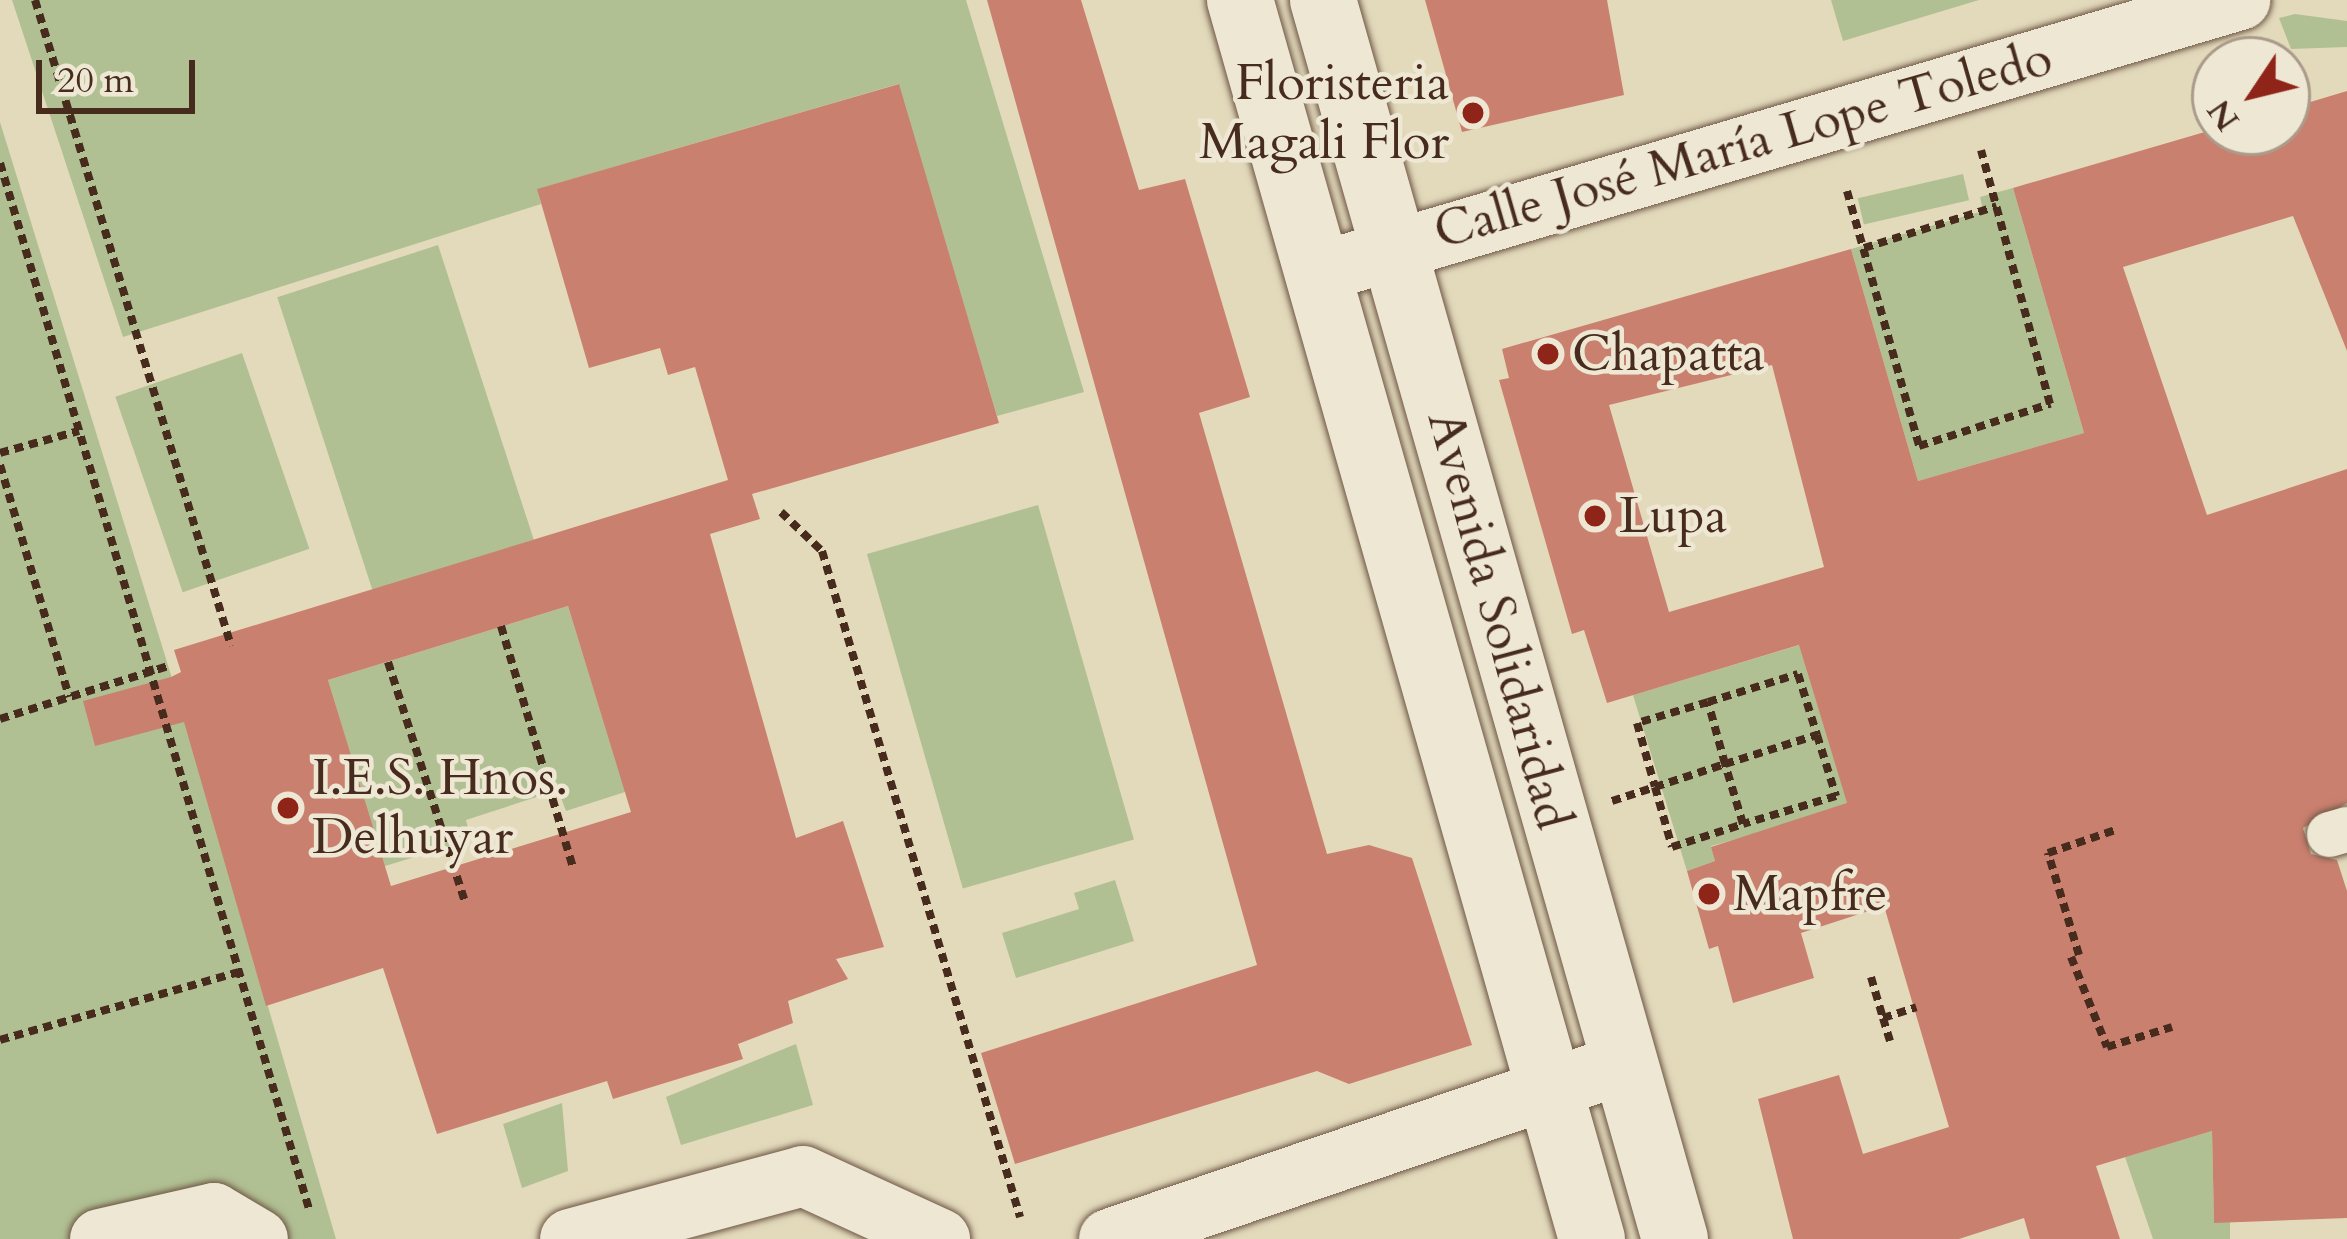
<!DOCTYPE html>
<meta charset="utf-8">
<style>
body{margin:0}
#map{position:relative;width:2347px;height:1239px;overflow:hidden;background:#e3dabc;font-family:Cardo,serif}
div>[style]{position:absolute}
.green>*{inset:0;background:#b1c093;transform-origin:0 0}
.building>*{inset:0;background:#ca806f}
.path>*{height:8px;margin-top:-4px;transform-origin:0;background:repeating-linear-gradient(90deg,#472b1d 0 9px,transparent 0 15px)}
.roads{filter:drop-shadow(0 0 3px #6e5745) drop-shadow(0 0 3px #6e5745)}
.pedestrian>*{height:45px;margin:-22.5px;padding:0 22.5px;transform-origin:22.5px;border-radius:22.5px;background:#ede7d3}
.minor>*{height:60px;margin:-30px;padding:0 30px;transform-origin:30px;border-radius:30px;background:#ede7d3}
.secondary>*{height:66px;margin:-33px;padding:0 33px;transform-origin:33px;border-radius:33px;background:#ede7d3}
.dots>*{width:33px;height:33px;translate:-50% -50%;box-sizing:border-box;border:6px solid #ede7d3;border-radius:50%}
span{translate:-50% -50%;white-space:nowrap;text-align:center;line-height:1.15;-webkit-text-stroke:9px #ede7d3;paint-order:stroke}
.poi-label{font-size:51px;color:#472b1d}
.right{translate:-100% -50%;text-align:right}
.left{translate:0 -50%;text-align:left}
.street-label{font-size:51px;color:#472b1d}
.north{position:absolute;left:2191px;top:36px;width:120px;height:120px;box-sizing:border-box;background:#ede7d3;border:3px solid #ab9c8a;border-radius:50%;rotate:235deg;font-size:33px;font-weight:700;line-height:48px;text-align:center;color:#472b1d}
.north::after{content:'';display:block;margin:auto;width:42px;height:54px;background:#8f2418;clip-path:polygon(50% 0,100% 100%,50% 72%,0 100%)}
.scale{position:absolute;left:36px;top:60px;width:159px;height:54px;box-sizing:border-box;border:6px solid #472b1d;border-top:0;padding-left:15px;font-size:36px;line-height:42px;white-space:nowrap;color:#472b1d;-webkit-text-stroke:9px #ede7d3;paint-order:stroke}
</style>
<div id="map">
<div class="green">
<div style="clip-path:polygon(12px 0,966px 0,1084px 392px,997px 416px,898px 84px,538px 189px,541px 204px,123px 337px)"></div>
<div style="clip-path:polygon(1831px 0,1979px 0,1843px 41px)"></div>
<div style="clip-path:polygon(2295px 14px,2347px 21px,2347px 47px,2291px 49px,2279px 18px)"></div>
<div style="clip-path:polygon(0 122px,171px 675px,336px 1239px,0 1239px)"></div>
<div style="left:1963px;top:174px;width:27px;height:108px;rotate:77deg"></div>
<div style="clip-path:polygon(2013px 188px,2084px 433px,1918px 481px,1851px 249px,1983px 211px,1980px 197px)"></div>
<div style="left:438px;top:245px;width:310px;height:169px;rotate:72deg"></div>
<div style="left:242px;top:353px;width:207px;height:134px;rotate:71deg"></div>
<div style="left:1038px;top:505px;width:348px;height:178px;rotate:74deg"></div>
<div style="clip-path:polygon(568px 606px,617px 765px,684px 773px,566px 811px,558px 790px,466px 820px,471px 840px,332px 882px,375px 836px,328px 680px)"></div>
<div style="clip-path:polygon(1810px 642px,1807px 671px,1849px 808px,1711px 846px,1715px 861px,1687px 871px,1633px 695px)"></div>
<div style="clip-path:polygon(1115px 880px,1134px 941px,1016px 978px,1002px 933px,1079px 909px,1074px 893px)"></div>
<div style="clip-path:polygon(796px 1044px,813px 1105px,681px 1145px,666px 1097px)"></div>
<div style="clip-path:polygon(562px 1103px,568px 1171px,522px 1188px,503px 1124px)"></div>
<div style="clip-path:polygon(2212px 1131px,2214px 1222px,2230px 1222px,2230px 1239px,2153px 1239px,2125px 1157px)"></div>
</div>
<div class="building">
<div style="clip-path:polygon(987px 0,1081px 0,1139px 190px,1185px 179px,1250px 397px,1199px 413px,1327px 854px,1369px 845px,1412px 858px,1472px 1045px,1349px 1084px,1317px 1071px,1015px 1164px,981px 1053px,1257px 965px)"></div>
<div style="clip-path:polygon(1425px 0,1607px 0,1624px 95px,1462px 132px)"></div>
<div style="clip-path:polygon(evenodd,899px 84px,999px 423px,752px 494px,760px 519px,710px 534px,796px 838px,843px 821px,884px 947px,836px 959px,848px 979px,788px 1001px,793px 1023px,738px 1044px,743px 1059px,613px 1099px,607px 1081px,437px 1134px,383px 968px,266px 1006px,184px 722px,95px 746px,83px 701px,171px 677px,181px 672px,174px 650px,728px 480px,695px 367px,668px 375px,660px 348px,589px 368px,537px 189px,899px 84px,568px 606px,631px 812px,391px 886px,328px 680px,568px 606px)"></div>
<div style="clip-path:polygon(evenodd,2347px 91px,2347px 351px,2293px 216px,2123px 267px,2207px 515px,2347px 469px,2347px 803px,2303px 828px,2311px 854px,2337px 860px,2347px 891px,2347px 1218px,2214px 1223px,2212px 1131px,2096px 1166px,2120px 1239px,2030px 1239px,2024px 1218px,1959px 1239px,1793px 1239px,1758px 1099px,1839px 1075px,1863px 1154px,1949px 1127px,1884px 906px,1801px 933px,1814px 978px,1733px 1003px,1718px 946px,1709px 949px,1687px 871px,1715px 861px,1711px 847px,1847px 803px,1799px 645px,1607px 703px,1584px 630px,1572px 634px,1499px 380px,1509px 378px,1502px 349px,1851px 249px,1918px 481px,2084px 433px,2013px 188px,2215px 129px,2287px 132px,2287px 109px,2347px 91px,1772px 365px,1824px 567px,1669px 612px,1609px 405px,1772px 365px)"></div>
</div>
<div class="path">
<div style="left:35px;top:0;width:675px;rotate:73.12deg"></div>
<div style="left:0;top:163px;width:1091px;rotate:73.54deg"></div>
<div style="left:1847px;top:191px;width:265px;rotate:74.2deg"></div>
<div style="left:1919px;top:446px;width:138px;rotate:-17.8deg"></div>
<div style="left:2050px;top:404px;width:263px;rotate:-105.2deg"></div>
<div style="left:1864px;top:248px;width:139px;rotate:-17.5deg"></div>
<div style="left:0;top:453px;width:82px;rotate:-15.6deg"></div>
<div style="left:0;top:465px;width:242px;rotate:73.4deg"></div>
<div style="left:781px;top:512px;width:57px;rotate:43.6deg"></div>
<div style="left:822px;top:551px;width:695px;rotate:73.44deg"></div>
<div style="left:501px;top:626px;width:252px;rotate:73.4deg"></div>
<div style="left:388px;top:662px;width:252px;rotate:72.2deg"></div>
<div style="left:1708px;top:702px;width:94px;rotate:-17.3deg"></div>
<div style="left:1798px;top:674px;width:64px;rotate:72.7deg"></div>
<div style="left:0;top:719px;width:176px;rotate:-17.5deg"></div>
<div style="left:1612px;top:801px;width:45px;rotate:-18deg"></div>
<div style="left:1655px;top:787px;width:74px;rotate:-18.2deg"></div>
<div style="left:1725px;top:764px;width:96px;rotate:-17.5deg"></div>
<div style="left:1817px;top:735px;width:64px;rotate:72.7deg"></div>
<div style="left:1836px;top:796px;width:97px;rotate:163.2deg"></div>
<div style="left:1743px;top:824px;width:63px;rotate:-106.7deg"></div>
<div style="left:1725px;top:764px;width:64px;rotate:-105.3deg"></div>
<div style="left:1708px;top:702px;width:74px;rotate:163.5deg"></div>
<div style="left:1637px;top:723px;width:66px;rotate:74.3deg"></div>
<div style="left:1655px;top:787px;width:62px;rotate:74.2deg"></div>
<div style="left:1672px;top:847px;width:75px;rotate:-17.9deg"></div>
<div style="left:2079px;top:955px;width:107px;rotate:-106.9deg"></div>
<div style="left:2048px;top:853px;width:71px;rotate:-18.9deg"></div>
<div style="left:2071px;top:957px;width:97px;rotate:68.2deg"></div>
<div style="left:2107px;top:1047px;width:68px;rotate:-17.1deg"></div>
<div style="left:1871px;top:977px;width:43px;rotate:73.7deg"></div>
<div style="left:0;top:1040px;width:248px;rotate:-15.9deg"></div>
<div style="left:1890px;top:1041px;width:24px;rotate:-107deg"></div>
<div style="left:1883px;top:1018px;width:35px;rotate:-18deg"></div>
</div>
<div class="roads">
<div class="pedestrian">
<div style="left:2329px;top:834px;width:19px;rotate:-16deg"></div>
</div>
<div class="minor">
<div style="left:1317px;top:273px;width:963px;rotate:-16.48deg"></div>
<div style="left:100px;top:1239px;width:117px;rotate:-12.8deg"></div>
<div style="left:214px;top:1213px;width:51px;rotate:30.6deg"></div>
<div style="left:570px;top:1239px;width:241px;rotate:-15.1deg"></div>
<div style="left:803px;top:1176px;width:151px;rotate:24.7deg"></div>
<div style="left:1109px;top:1239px;width:543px;rotate:-18.8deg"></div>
</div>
<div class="secondary">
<div style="left:1240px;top:0;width:1288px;rotate:74.14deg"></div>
<div style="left:1323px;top:0;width:1288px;rotate:74.14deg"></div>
</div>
</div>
<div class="dots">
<div style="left:1473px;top:113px;background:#8f2418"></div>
<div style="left:1548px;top:354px;background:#8f2418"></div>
<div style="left:1595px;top:516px;background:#8f2418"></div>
<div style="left:288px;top:808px;background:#8f2418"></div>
<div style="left:1709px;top:894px;background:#8f2418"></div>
</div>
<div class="poi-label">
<span class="right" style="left:1449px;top:113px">Floristeria<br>Magali Flor</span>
<span class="left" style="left:1572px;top:354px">Chapatta</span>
<span class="left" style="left:1619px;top:516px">Lupa</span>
<span class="left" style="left:312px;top:808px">I.E.S. Hnos.<br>Delhuyar</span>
<span class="left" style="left:1733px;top:894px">Mapfre</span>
</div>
<div class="street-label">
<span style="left:1743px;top:145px;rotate:-16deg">Calle José María Lope Toledo</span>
<span style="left:1499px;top:620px;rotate:75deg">Avenida Solidaridad</span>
</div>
<div class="north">N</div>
<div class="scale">20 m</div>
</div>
